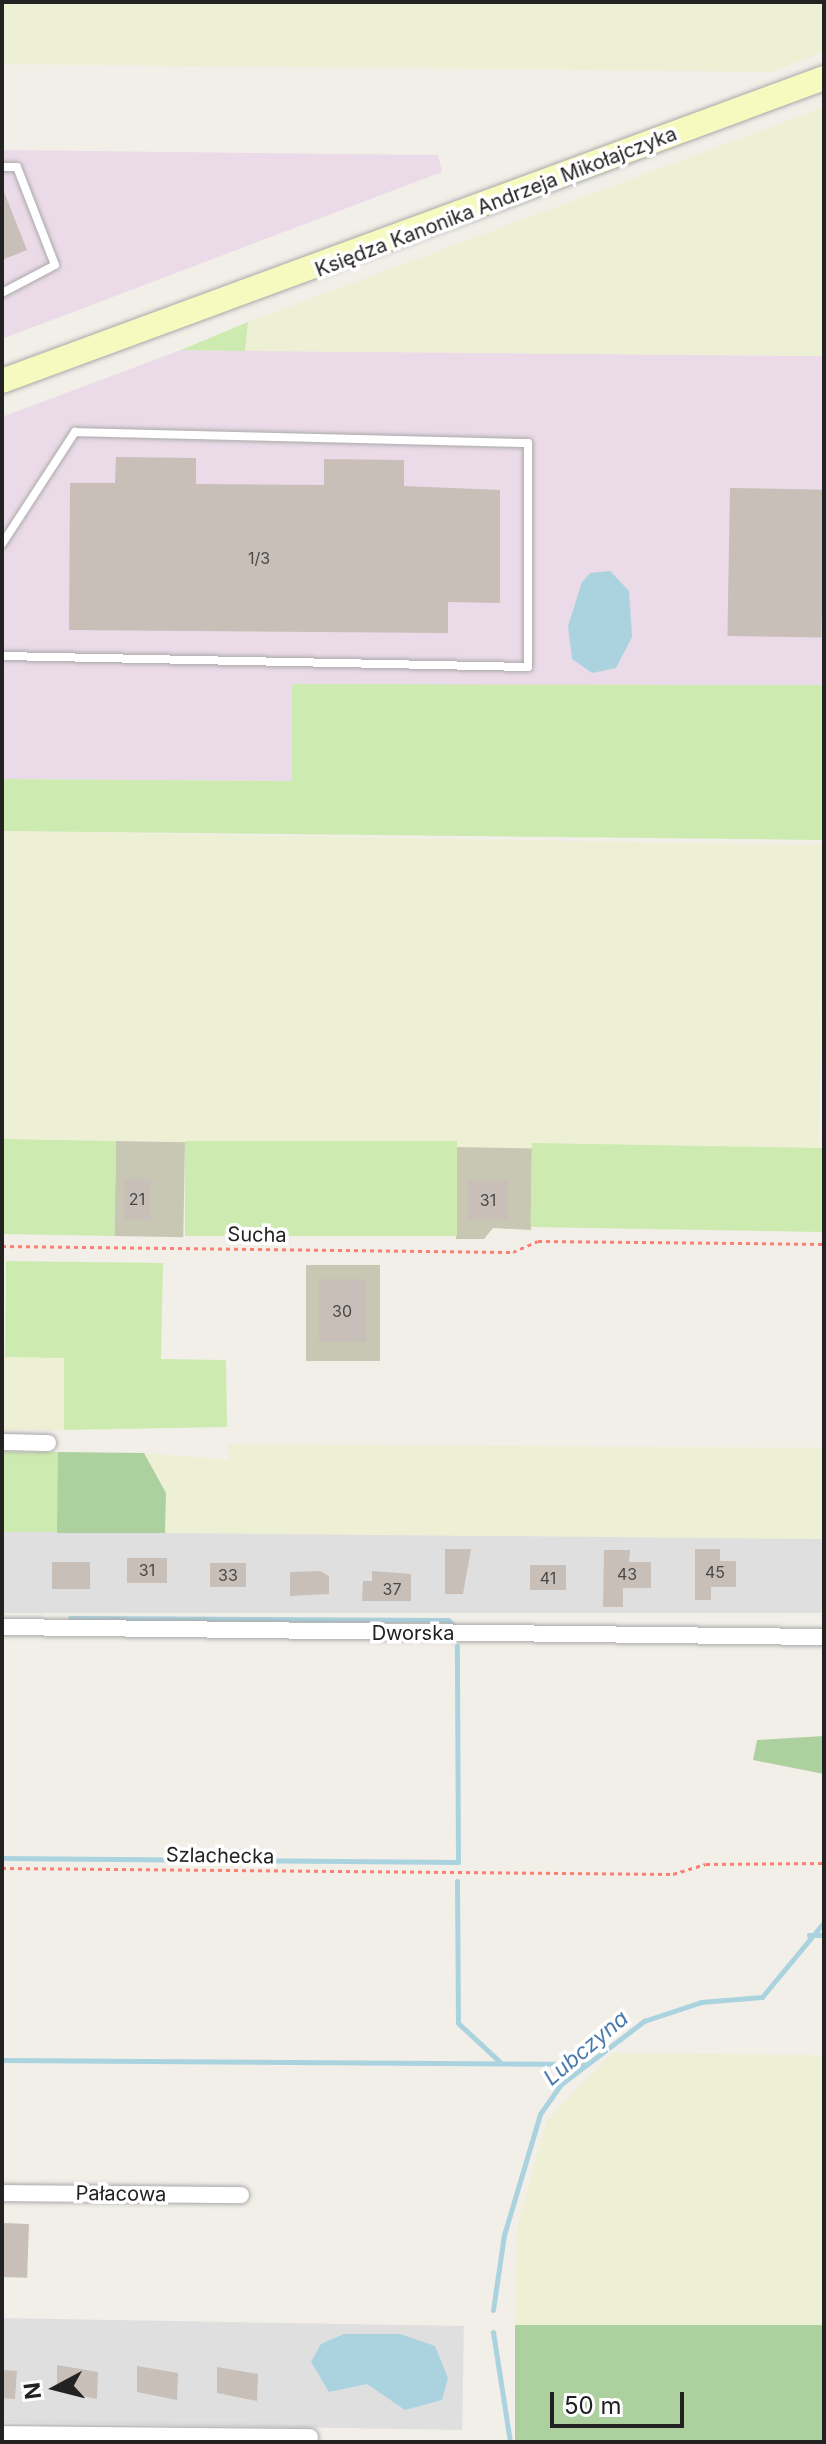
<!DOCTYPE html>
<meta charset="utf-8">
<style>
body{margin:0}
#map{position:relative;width:826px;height:2444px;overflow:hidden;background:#f2efe9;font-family:Inter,sans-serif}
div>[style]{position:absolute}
.residential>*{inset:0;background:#e0dfdf;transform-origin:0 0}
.industrial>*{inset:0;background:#ebdbe8}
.construction>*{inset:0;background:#c7c7b4;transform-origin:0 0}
.farmland>*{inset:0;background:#eef0d5;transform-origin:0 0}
.grass>*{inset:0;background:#cdebb0;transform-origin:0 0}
.forest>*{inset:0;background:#add19e;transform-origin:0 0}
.water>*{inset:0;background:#aad3df}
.stream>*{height:5px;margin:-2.5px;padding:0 2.5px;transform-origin:2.5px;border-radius:2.5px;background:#aad3df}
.building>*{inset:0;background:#c7bfb8;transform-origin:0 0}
.path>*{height:3px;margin-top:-1.5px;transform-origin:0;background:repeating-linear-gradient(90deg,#fa8072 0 4px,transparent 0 8px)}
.roads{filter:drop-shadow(0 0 2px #a9a9a9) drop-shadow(0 0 2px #a9a9a9)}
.lane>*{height:8px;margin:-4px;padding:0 4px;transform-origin:4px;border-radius:4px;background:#fff}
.street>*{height:16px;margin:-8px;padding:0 8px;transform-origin:8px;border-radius:8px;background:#fff}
.secondary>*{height:24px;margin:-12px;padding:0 12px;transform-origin:12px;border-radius:12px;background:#f7fabf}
span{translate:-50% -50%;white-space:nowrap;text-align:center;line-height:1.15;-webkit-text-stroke:7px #fff;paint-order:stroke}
.number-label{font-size:16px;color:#4b4948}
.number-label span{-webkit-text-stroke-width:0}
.street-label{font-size:20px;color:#222}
.water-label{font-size:22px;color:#4a7aab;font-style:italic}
.frame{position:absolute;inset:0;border:4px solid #222;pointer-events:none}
.north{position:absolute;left:16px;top:2348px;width:80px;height:80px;-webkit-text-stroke:6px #fff;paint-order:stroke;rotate:263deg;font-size:22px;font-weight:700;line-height:32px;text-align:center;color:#222}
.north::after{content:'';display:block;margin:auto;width:28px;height:36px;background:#222;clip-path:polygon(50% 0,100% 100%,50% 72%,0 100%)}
.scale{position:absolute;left:550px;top:2392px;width:134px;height:36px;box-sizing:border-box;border:4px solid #222;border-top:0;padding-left:10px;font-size:24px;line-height:28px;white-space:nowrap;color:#222;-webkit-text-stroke:6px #fff;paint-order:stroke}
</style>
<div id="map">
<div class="residential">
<div style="left:2px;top:1532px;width:822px;height:81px"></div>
<div style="left:2px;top:2318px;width:462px;height:104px;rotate:1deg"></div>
</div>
<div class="industrial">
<div style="clip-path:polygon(2px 150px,438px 155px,442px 172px,2px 339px)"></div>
<div style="clip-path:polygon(181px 350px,824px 356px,824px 689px,293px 684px,293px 781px,2px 779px,2px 417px)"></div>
</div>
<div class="construction">
<div style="left:116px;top:1140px;width:69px;height:96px;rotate:1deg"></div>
<div style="clip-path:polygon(457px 1142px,532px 1143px,531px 1230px,493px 1228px,484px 1239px,456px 1239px)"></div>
<div style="left:306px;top:1265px;width:74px;height:96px"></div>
</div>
<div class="farmland">
<div style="clip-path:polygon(2px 2px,824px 2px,824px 52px,771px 72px,2px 64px)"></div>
<div style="clip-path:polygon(824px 107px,824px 356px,245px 351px,248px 322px)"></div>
<div style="left:2px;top:831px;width:822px;height:308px;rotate:1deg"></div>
<div style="left:2px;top:1357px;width:62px;height:73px"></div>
<div style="clip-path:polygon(228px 1444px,824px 1448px,824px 1539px,165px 1533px,166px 1493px,144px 1453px,229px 1460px)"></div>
<div style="clip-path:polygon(612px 2053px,824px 2055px,824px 2326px,515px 2325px,517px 2227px,547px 2120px)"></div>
</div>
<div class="grass">
<div style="clip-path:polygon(248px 322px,245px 351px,181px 350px)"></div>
<div style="clip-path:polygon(292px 684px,824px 685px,824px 840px,2px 831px,2px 779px,292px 781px)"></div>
<div style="left:2px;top:1139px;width:114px;height:95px;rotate:1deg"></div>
<div style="left:185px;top:1141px;width:272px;height:95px"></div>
<div style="left:532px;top:1143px;width:292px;height:84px;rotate:1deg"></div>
<div style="clip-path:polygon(6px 1261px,163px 1263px,161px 1359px,226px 1360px,227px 1427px,64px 1430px,64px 1358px,5px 1357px)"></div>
<div style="left:2px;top:1452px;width:56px;height:80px"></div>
</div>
<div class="forest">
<div style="clip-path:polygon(58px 1452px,144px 1453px,166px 1493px,165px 1533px,57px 1533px)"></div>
<div style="clip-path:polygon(824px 1736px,824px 1774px,753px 1760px,757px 1740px)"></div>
<div style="left:515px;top:2325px;width:309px;height:117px"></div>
</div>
<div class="water">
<div style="clip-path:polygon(610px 571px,629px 591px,632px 637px,616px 668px,592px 673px,572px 659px,568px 626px,582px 582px,590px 573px)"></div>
<div style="clip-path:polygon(344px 2334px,400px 2334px,435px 2346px,448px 2378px,442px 2400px,405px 2410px,367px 2384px,329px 2392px,311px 2362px,321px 2344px)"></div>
</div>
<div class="stream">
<div style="left:70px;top:1618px;width:378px;rotate:0.3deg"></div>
<div style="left:448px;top:1620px;width:10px;rotate:45deg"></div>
<div style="left:2px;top:1858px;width:456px;rotate:0.5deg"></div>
<div style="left:458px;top:1862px;width:216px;rotate:-90.3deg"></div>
<div style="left:457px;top:1881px;width:142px;rotate:89.6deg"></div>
<div style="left:458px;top:2023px;width:56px;rotate:42.8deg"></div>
<div style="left:809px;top:1935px;width:15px"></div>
<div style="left:2px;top:2060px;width:584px;rotate:0.39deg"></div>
<div style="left:493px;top:2310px;width:76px;rotate:-81.7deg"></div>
<div style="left:504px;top:2235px;width:126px;rotate:-73.4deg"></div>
<div style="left:540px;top:2114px;width:35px;rotate:-55deg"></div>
<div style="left:560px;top:2085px;width:106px;rotate:-37.3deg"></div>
<div style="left:644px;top:2021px;width:60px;rotate:-18.4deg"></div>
<div style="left:701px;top:2002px;width:61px;rotate:-4.7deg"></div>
<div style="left:762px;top:1997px;width:97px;rotate:-50.4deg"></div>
<div style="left:493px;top:2332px;width:111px;rotate:81.2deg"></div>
</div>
<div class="building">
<div style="clip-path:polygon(2px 187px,27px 250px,2px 260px)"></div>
<div style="clip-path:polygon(116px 457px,196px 458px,196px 484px,324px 485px,324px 459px,404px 460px,404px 486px,500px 490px,500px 603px,448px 602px,448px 633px,69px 630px,70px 483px,115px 483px)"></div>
<div style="left:730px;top:488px;width:94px;height:148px;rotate:1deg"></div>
<div style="left:124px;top:1179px;width:27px;height:41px"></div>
<div style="left:468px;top:1181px;width:40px;height:38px"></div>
<div style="left:319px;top:1279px;width:47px;height:63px"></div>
<div style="clip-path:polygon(445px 1549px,471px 1549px,463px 1594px,445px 1594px)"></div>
<div style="clip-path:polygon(695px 1549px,720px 1549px,720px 1561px,736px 1561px,736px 1587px,711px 1587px,711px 1600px,695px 1600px)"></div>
<div style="clip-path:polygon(604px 1550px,630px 1550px,629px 1562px,651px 1562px,651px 1588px,623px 1588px,623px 1607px,603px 1607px)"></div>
<div style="left:127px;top:1558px;width:40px;height:25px"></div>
<div style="left:52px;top:1562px;width:38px;height:27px"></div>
<div style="left:210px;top:1563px;width:36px;height:24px"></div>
<div style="left:530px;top:1565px;width:36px;height:25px"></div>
<div style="clip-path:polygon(320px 1571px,329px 1576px,329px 1594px,290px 1596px,290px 1572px)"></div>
<div style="clip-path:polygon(372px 1571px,411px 1574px,411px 1601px,362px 1601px,363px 1581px,372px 1581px)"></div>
<div style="left:3px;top:2223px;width:26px;height:54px;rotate:2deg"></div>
<div style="clip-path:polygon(57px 2365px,98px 2372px,97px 2399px,57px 2391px)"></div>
<div style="clip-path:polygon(137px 2366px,178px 2373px,177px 2400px,137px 2392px)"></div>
<div style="clip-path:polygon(217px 2367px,258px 2374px,257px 2401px,217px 2393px)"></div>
<div style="left:2px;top:2370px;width:15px;height:28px;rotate:4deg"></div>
</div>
<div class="path">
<div style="left:2px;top:1246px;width:511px;rotate:0.67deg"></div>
<div style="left:513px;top:1252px;width:27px;rotate:-24deg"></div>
<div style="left:538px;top:1241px;width:286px;rotate:0.6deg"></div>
<div style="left:2px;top:1868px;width:671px;rotate:0.51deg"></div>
<div style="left:673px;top:1874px;width:34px;rotate:-17deg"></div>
<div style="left:706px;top:1864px;width:118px;rotate:-0.5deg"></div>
</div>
<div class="roads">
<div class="lane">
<div style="left:2px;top:167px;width:15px"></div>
<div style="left:17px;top:167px;width:105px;rotate:68.8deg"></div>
<div style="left:55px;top:265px;width:60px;rotate:152.2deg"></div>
<div style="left:2px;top:544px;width:134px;rotate:-56.9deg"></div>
<div style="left:75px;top:432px;width:453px;rotate:1.4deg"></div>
<div style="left:528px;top:443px;width:224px;rotate:90deg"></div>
<div style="left:528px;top:667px;width:526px;rotate:-178.8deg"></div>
</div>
<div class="street">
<div style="left:2px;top:1442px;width:46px;rotate:1.2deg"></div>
<div style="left:2px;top:1627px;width:822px;rotate:0.7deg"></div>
<div style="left:2px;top:2193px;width:239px;rotate:0.5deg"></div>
<div style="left:2px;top:2434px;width:308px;rotate:0.6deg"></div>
</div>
<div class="secondary">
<div style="left:2px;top:381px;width:876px;rotate:-20.23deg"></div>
</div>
</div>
<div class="number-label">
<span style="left:259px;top:558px">1/3</span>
<span style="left:137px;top:1199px">21</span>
<span style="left:488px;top:1200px">31</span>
<span style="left:342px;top:1311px">30</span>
<span style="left:147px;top:1570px">31</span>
<span style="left:715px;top:1572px">45</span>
<span style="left:627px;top:1574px">43</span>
<span style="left:228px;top:1575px">33</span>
<span style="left:548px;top:1578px">41</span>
<span style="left:392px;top:1589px">37</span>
</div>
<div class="street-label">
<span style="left:496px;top:202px;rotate:-21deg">Księdza Kanonika Andrzeja Mikołajczyka</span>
<span style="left:257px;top:1235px;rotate:1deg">Sucha</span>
<span style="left:413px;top:1633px">Dworska</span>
<span style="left:220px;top:1856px;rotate:1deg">Szlachecka</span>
<span style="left:121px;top:2194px;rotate:1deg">Pałacowa</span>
</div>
<div class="water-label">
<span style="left:586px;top:2048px;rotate:-40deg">Lubczyna</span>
</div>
<div class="frame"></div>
<div class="north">N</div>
<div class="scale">50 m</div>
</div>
